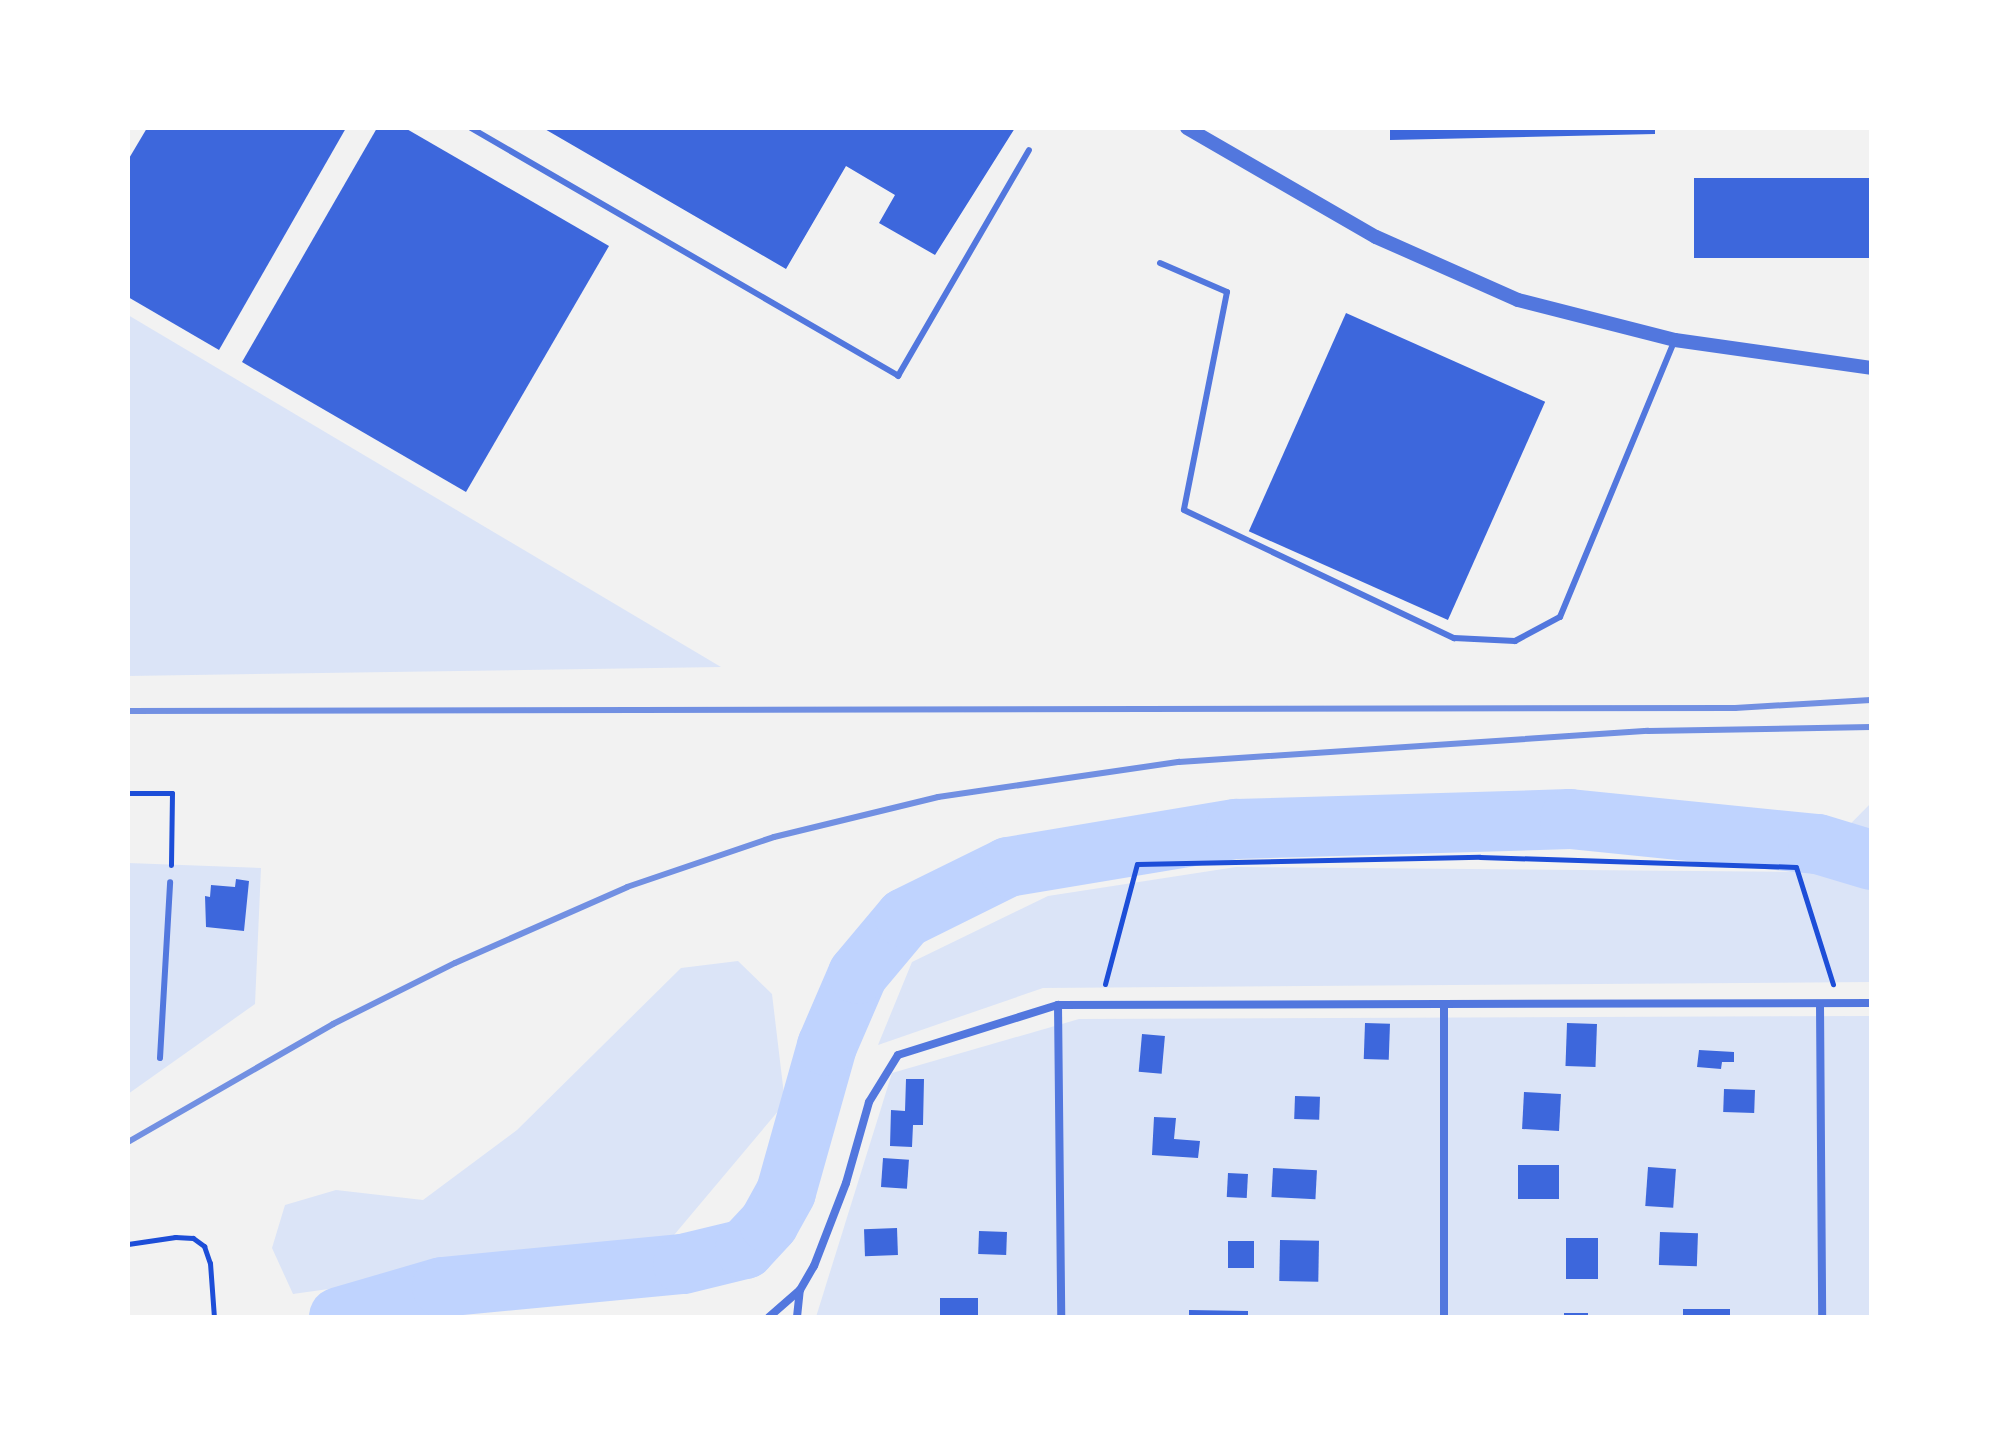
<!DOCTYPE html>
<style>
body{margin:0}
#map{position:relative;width:1999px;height:1445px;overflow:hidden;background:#f2f2f2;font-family:Signika,sans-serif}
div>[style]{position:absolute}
.green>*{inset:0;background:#dbe4f7}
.river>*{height:60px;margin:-30px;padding:0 30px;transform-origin:30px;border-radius:30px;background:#bfd3fe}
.building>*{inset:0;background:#3d67dc;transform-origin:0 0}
.path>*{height:5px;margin:-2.5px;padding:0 2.5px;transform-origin:2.5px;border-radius:2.5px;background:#1d4ed8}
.service>*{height:6px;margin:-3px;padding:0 3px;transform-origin:3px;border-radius:3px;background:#5277de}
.minor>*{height:8px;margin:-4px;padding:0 4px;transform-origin:4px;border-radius:4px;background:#5277de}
.tertiary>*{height:14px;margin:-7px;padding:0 7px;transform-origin:7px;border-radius:7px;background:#5277de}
.rail>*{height:6px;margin:-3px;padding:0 3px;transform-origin:3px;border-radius:3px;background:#7290e2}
span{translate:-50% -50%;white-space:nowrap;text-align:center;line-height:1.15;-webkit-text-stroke:6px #fff;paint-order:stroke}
.frame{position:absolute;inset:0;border:130px solid #fff;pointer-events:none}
</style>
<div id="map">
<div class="green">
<div style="clip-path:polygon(128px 315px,721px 667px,128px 676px)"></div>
<div style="clip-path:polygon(1871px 803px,1871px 982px,1043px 988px,878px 1045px,912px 962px,1048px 896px,1236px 867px,1803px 872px)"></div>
<div style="clip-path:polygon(128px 863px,261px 868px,255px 1004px,128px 1094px)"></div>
<div style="clip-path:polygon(738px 961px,772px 994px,785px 1103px,669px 1241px,293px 1294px,272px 1248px,285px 1205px,336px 1190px,423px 1200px,517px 1130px,681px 968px)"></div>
<div style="clip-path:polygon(1871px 1016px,1871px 1317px,816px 1317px,892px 1073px,1079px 1019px)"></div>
</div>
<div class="river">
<div style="left:339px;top:1317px;width:107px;rotate:-16.2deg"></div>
<div style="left:442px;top:1287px;width:242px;rotate:-5.5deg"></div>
<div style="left:683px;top:1264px;width:64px;rotate:-13.6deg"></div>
<div style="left:745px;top:1249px;width:35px;rotate:-47deg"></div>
<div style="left:769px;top:1223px;width:35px;rotate:-61deg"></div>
<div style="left:786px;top:1192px;width:152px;rotate:-74.3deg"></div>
<div style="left:827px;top:1046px;width:78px;rotate:-66.7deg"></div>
<div style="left:858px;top:974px;width:73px;rotate:-50deg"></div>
<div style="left:905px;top:918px;width:115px;rotate:-26.3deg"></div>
<div style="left:1008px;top:867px;width:231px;rotate:-9.5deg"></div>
<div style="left:1236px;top:829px;width:334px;rotate:-1.7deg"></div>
<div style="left:1570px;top:819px;width:249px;rotate:5.8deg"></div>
<div style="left:1818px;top:844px;width:55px;rotate:16.8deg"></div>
</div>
<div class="building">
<div style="clip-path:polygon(147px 128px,346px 128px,219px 350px,128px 297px,128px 160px)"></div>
<div style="clip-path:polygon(377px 128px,405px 128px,609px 246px,466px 492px,242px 362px)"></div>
<div style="clip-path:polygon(543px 128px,1015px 128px,935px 255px,879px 223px,895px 195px,846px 166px,786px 269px)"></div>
<div style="clip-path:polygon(1390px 128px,1655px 128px,1655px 134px,1390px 140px)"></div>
<div style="left:1871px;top:178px;width:80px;height:177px;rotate:90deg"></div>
<div style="left:1346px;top:313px;width:218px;height:239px;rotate:24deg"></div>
<div style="clip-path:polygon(236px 879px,249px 881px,244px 931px,206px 927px,205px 896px,210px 897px,211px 885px,235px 887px)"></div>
<div style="left:1365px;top:1023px;width:25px;height:36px;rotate:2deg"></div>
<div style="left:1567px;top:1023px;width:30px;height:43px;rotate:2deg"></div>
<div style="left:1142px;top:1034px;width:23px;height:38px;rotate:5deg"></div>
<div style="clip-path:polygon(1699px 1050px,1734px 1052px,1734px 1062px,1722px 1062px,1721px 1069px,1697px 1067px)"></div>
<div style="clip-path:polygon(906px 1079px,924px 1079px,923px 1125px,913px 1125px,912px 1147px,890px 1146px,891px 1110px,905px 1111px)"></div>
<div style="left:1724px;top:1089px;width:31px;height:23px;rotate:2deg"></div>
<div style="left:1524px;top:1092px;width:37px;height:37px;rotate:3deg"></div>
<div style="left:1295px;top:1096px;width:25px;height:23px;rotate:2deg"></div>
<div style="clip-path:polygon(1154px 1117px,1176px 1118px,1174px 1139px,1200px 1141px,1198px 1158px,1152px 1155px)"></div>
<div style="left:883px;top:1158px;width:26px;height:29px;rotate:4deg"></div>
<div style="left:1518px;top:1165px;width:41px;height:34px"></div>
<div style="left:1648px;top:1167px;width:28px;height:39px;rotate:4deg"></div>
<div style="left:1273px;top:1168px;width:44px;height:29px;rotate:3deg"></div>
<div style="left:1228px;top:1173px;width:20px;height:24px;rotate:3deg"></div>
<div style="left:897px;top:1228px;width:27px;height:33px;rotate:88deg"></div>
<div style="left:979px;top:1231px;width:28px;height:23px;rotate:2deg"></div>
<div style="left:1660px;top:1232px;width:38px;height:33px;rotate:2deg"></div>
<div style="left:1566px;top:1238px;width:32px;height:41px"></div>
<div style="left:1280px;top:1240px;width:39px;height:41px;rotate:1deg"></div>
<div style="left:1228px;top:1241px;width:26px;height:27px"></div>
<div style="left:940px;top:1298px;width:38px;height:19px"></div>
<div style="left:1683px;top:1309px;width:47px;height:8px"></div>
<div style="clip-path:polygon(1189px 1310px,1248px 1311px,1248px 1317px,1189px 1317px)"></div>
<div style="left:1564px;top:1313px;width:24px;height:4px"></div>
</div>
<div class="path">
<div style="left:128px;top:793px;width:44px"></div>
<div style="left:172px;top:793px;width:72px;rotate:90.8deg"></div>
<div style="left:1105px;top:984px;width:124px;rotate:-75.1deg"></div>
<div style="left:1137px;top:864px;width:343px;rotate:-1.2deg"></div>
<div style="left:1480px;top:857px;width:316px;rotate:1.8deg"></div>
<div style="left:1796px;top:867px;width:123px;rotate:72.5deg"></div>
<div style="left:128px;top:1244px;width:48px;rotate:-8.5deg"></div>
<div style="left:175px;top:1237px;width:18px;rotate:3deg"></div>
<div style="left:193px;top:1238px;width:14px;rotate:36deg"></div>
<div style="left:204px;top:1246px;width:18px;rotate:71deg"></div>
<div style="left:210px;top:1263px;width:54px;rotate:85.8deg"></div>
</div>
<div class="service">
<div style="left:471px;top:128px;width:494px;rotate:30.1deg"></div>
<div style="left:898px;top:376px;width:261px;rotate:-59.9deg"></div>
<div style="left:1160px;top:263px;width:73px;rotate:23.4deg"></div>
<div style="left:1227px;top:292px;width:222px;rotate:101.2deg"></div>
<div style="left:1184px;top:510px;width:299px;rotate:25.4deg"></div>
<div style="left:1454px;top:638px;width:61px;rotate:2.8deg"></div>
<div style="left:1515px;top:641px;width:51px;rotate:-28.1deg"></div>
<div style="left:1560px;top:617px;width:300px;rotate:-67.5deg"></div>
<div style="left:160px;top:1058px;width:176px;rotate:-86.7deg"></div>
</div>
<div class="minor">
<div style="left:1444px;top:1004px;width:313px;rotate:90deg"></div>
<div style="left:1820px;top:1004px;width:313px;rotate:89.6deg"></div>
<div style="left:1058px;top:1005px;width:312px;rotate:89.4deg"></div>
<div style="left:769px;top:1317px;width:41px;rotate:-41.1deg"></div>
<div style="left:800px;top:1290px;width:28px;rotate:-60deg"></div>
<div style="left:814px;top:1266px;width:89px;rotate:-68.9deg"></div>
<div style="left:846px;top:1183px;width:84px;rotate:-74.1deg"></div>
<div style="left:869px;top:1102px;width:55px;rotate:-58.3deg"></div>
<div style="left:898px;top:1055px;width:168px;rotate:-17.4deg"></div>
<div style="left:1058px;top:1005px;width:813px;rotate:-0.14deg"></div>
<div style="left:797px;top:1317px;width:27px;rotate:-84deg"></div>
</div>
<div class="tertiary">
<div style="left:1187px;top:128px;width:218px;rotate:30deg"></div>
<div style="left:1376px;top:237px;width:155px;rotate:23.9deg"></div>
<div style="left:1518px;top:300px;width:162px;rotate:14.3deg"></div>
<div style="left:1675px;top:340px;width:198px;rotate:8.1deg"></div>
</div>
<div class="rail">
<div style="left:128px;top:711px;width:1607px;rotate:-0.11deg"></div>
<div style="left:1735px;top:708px;width:136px;rotate:-3.4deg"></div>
<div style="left:128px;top:1142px;width:237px;rotate:-29.9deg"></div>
<div style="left:333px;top:1024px;width:136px;rotate:-26.6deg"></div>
<div style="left:455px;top:963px;width:188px;rotate:-23.8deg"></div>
<div style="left:627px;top:887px;width:155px;rotate:-18.8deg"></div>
<div style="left:774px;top:837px;width:169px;rotate:-13.7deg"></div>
<div style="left:938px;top:797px;width:244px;rotate:-8.3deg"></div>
<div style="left:1179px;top:762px;width:470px;rotate:-3.8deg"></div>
<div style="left:1648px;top:731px;width:223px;rotate:-1deg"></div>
</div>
<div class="frame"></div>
</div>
